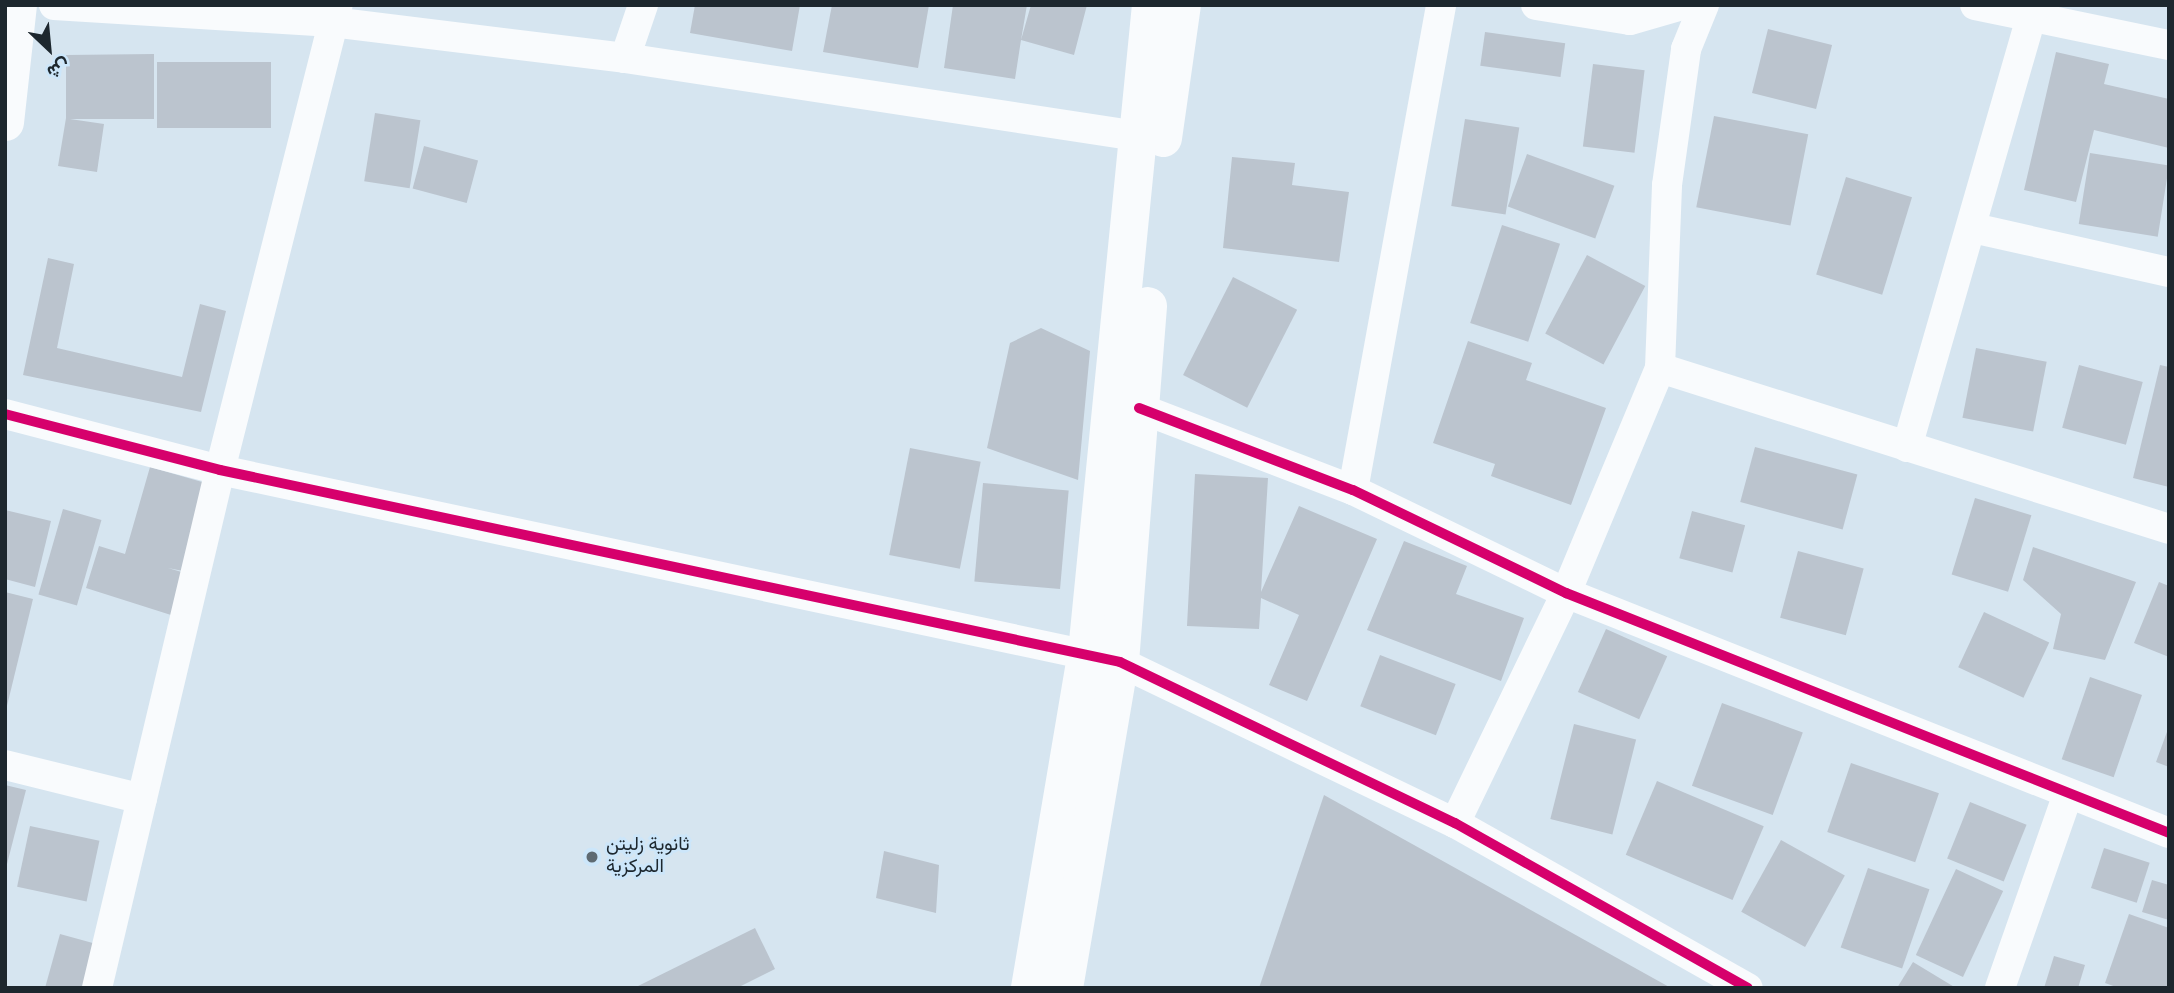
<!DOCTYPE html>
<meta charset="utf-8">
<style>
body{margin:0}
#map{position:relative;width:2174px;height:993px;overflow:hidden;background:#d6e5f0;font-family:Overpass,Vazirmatn,sans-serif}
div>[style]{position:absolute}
.building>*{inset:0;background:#bbc4ce;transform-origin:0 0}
.minor>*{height:30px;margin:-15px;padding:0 15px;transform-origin:15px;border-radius:15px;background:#f9fbfd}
.tertiary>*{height:37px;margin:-18.5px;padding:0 18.5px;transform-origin:18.5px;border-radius:18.5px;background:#f9fbfd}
.primary>*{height:38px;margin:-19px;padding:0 19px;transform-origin:19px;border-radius:19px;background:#f9fbfd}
.cycleway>*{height:10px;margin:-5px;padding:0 5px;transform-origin:5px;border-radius:5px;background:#d6006c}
.dots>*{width:19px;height:19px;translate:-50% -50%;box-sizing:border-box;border:4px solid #cce6fa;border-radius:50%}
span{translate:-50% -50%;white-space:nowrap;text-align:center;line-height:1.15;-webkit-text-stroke:5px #cce6fa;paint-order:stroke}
.poi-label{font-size:19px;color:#1d272e}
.left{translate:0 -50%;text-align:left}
.frame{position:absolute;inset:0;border:7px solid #1d272e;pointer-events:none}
.north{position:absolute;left:14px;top:14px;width:70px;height:70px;-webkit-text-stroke:5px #cce6fa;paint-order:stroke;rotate:154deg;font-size:19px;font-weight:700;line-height:28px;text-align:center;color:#1d272e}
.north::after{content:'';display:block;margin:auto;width:24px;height:32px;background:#1d272e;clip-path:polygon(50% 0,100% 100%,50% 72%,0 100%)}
</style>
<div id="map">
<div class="building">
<div style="clip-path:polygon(695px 5px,800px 5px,792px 51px,690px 33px)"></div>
<div style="clip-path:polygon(832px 5px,929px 5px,918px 68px,823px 52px)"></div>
<div style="clip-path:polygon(953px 5px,1027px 5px,1021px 40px,1031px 5px,1087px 5px,1074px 55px,1021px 40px,1015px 79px,944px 68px)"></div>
<div style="left:1768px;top:29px;width:66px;height:66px;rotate:14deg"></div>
<div style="left:1485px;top:32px;width:81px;height:34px;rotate:8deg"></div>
<div style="clip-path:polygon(2056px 52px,2109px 64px,2104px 84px,2169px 99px,2169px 148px,2094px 130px,2076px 202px,2024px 190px)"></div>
<div style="clip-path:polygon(154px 54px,154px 119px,70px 119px,104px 124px,97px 172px,58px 166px,66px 118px,66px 55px)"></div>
<div style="left:157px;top:62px;width:114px;height:66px"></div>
<div style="left:1593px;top:64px;width:52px;height:83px;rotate:7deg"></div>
<div style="left:375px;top:113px;width:46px;height:69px;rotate:9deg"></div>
<div style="left:1714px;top:116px;width:96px;height:93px;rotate:11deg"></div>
<div style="left:1465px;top:119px;width:55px;height:88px;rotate:9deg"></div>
<div style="left:424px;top:146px;width:56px;height:44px;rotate:15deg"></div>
<div style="left:2090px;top:153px;width:80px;height:72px;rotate:9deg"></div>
<div style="left:1527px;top:154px;width:93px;height:56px;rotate:20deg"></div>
<div style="clip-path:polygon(1232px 157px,1295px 163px,1292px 185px,1349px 192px,1339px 262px,1223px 248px)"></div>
<div style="left:1846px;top:177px;width:69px;height:102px;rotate:17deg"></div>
<div style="left:1502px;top:225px;width:61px;height:103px;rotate:18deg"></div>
<div style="left:1587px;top:255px;width:66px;height:89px;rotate:28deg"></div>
<div style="clip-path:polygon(48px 258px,74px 264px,57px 348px,182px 377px,200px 304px,226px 311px,201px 412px,23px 375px)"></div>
<div style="left:1233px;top:277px;width:72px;height:110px;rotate:27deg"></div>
<div style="clip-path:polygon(1041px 328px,1090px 351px,1078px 480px,987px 448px,1010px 343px)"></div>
<div style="clip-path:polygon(1468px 341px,1532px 363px,1526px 380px,1606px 408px,1571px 505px,1491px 476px,1495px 464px,1433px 443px)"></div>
<div style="left:1976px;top:348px;width:72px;height:71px;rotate:11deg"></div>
<div style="left:2079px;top:365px;width:66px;height:65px;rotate:15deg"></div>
<div style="clip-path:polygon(2160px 365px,2169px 367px,2169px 487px,2133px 478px)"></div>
<div style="left:1755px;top:447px;width:106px;height:57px;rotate:15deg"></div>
<div style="left:910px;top:448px;width:72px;height:109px;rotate:11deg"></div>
<div style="clip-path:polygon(150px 467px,209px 484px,183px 571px,168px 568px,185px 573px,171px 615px,86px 588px,99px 546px,125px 554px)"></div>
<div style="clip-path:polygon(1195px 474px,1268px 478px,1261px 592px,1299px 506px,1377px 539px,1307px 701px,1269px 685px,1299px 615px,1261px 598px,1259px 629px,1187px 626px)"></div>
<div style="left:983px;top:483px;width:86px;height:99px;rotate:5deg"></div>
<div style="left:1975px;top:498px;width:59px;height:80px;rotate:17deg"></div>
<div style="left:63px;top:509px;width:40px;height:89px;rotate:16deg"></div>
<div style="clip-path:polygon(5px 510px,51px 521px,35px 587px,5px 579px)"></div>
<div style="left:1692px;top:511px;width:55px;height:49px;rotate:15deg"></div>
<div style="clip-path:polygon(1404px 541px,1467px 566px,1456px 594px,1524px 618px,1501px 681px,1367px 630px)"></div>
<div style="clip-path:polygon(2033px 547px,2136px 582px,2105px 660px,2053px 649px,2061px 614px,2023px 580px)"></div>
<div style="left:1798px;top:551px;width:68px;height:69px;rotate:15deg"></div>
<div style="clip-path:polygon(2159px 582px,2169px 586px,2169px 657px,2134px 643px)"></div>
<div style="clip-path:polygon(5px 592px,33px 599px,6px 710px,5px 710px)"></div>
<div style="left:1984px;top:612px;width:72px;height:61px;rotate:25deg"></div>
<div style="left:1606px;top:629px;width:67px;height:69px;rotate:24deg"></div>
<div style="left:1380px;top:655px;width:81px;height:55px;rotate:21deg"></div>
<div style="left:2090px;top:677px;width:55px;height:87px;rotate:19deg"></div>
<div style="left:1722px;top:703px;width:86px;height:88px;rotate:20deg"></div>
<div style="left:1574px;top:724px;width:64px;height:98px;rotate:14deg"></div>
<div style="clip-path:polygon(2168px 729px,2169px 729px,2169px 767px,2156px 762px)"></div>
<div style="left:1851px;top:763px;width:93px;height:73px;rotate:19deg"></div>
<div style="left:1657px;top:781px;width:116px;height:80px;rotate:23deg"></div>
<div style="clip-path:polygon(5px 785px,26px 790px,6px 868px,5px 868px)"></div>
<div style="clip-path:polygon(1324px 795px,1671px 988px,1259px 988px)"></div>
<div style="left:1970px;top:802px;width:61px;height:61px;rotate:22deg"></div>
<div style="left:30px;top:826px;width:71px;height:62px;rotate:12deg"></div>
<div style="left:1781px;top:840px;width:73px;height:82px;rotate:29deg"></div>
<div style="left:2104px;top:848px;width:48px;height:42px;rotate:18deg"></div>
<div style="clip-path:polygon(884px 851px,939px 865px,936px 913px,876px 898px)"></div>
<div style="left:1868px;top:868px;width:65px;height:84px;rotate:19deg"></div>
<div style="left:1956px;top:869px;width:52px;height:95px;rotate:25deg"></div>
<div style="clip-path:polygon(2152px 880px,2169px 885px,2169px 920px,2142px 912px)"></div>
<div style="clip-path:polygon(2129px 914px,2169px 928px,2169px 988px,2119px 988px,2105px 983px)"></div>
<div style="clip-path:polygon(755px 928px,775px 969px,737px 988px,634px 988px)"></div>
<div style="clip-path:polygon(60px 934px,100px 945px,88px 988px,45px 988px)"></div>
<div style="clip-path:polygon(2054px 956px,2085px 965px,2078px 988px,2044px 988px)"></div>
<div style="clip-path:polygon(1913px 962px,1956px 988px,1897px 988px)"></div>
</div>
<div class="minor">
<div style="left:54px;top:5px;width:279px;rotate:3.5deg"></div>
<div style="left:332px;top:22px;width:295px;rotate:7deg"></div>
<div style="left:625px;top:58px;width:519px;rotate:8.65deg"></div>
<div style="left:1536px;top:5px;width:95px;rotate:9.1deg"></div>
<div style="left:1630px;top:20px;width:54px;rotate:-16.1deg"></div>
<div style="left:1975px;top:5px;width:198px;rotate:11.7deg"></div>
<div style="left:625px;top:58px;width:56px;rotate:-71.2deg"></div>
<div style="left:1973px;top:228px;width:201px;rotate:12.7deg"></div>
<div style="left:1660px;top:368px;width:534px;rotate:17.55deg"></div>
<div style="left:1139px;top:408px;width:229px;rotate:21deg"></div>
<div style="left:1353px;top:490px;width:237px;rotate:25.8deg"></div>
<div style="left:1566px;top:593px;width:649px;rotate:21.7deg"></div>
<div style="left:5px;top:414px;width:222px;rotate:14.6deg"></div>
<div style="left:220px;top:470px;width:920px;rotate:12.04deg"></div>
<div style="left:1120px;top:662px;width:372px;rotate:25.7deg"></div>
<div style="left:1455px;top:823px;width:336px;rotate:29.4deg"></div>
<div style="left:1907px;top:447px;width:448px;rotate:-73.9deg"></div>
<div style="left:1353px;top:490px;width:493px;rotate:-79.7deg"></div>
<div style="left:5px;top:765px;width:141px;rotate:13.9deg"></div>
<div style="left:1455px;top:823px;width:255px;rotate:-64.2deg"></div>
<div style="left:1566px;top:593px;width:244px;rotate:-67.3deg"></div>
<div style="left:1660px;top:368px;width:183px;rotate:-87.8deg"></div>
<div style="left:1667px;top:185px;width:137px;rotate:-82deg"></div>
<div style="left:1686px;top:49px;width:48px;rotate:-67.8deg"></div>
<div style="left:97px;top:988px;width:532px;rotate:-76.64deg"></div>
<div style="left:220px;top:470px;width:479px;rotate:-75.8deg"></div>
<div style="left:2000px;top:988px;width:206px;rotate:-70.7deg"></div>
</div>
<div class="tertiary">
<div style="left:5px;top:122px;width:118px;rotate:-83.7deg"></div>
</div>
<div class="primary">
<div style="left:1163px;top:138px;width:134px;rotate:-81.9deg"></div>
<div style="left:1030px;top:988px;width:341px;rotate:-80.4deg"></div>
<div style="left:1087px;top:652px;width:650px;rotate:-84.35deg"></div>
<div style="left:1064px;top:988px;width:331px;rotate:-80.3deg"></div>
<div style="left:1120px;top:662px;width:357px;rotate:-85.5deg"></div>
</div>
<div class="cycleway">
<div style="left:1139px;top:408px;width:229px;rotate:21deg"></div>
<div style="left:1353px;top:490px;width:237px;rotate:25.8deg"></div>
<div style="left:1566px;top:593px;width:649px;rotate:21.7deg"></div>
<div style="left:5px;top:414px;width:222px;rotate:14.6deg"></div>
<div style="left:220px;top:470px;width:920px;rotate:12.04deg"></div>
<div style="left:1120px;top:662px;width:372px;rotate:25.7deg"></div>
<div style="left:1455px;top:823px;width:336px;rotate:29.4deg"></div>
</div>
<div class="dots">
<div style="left:592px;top:857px;background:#5e6a72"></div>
</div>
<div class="poi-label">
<span class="left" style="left:606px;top:857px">ثانوية زليتن<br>المركزية</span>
</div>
<div class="frame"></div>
<div class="north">ش</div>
</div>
